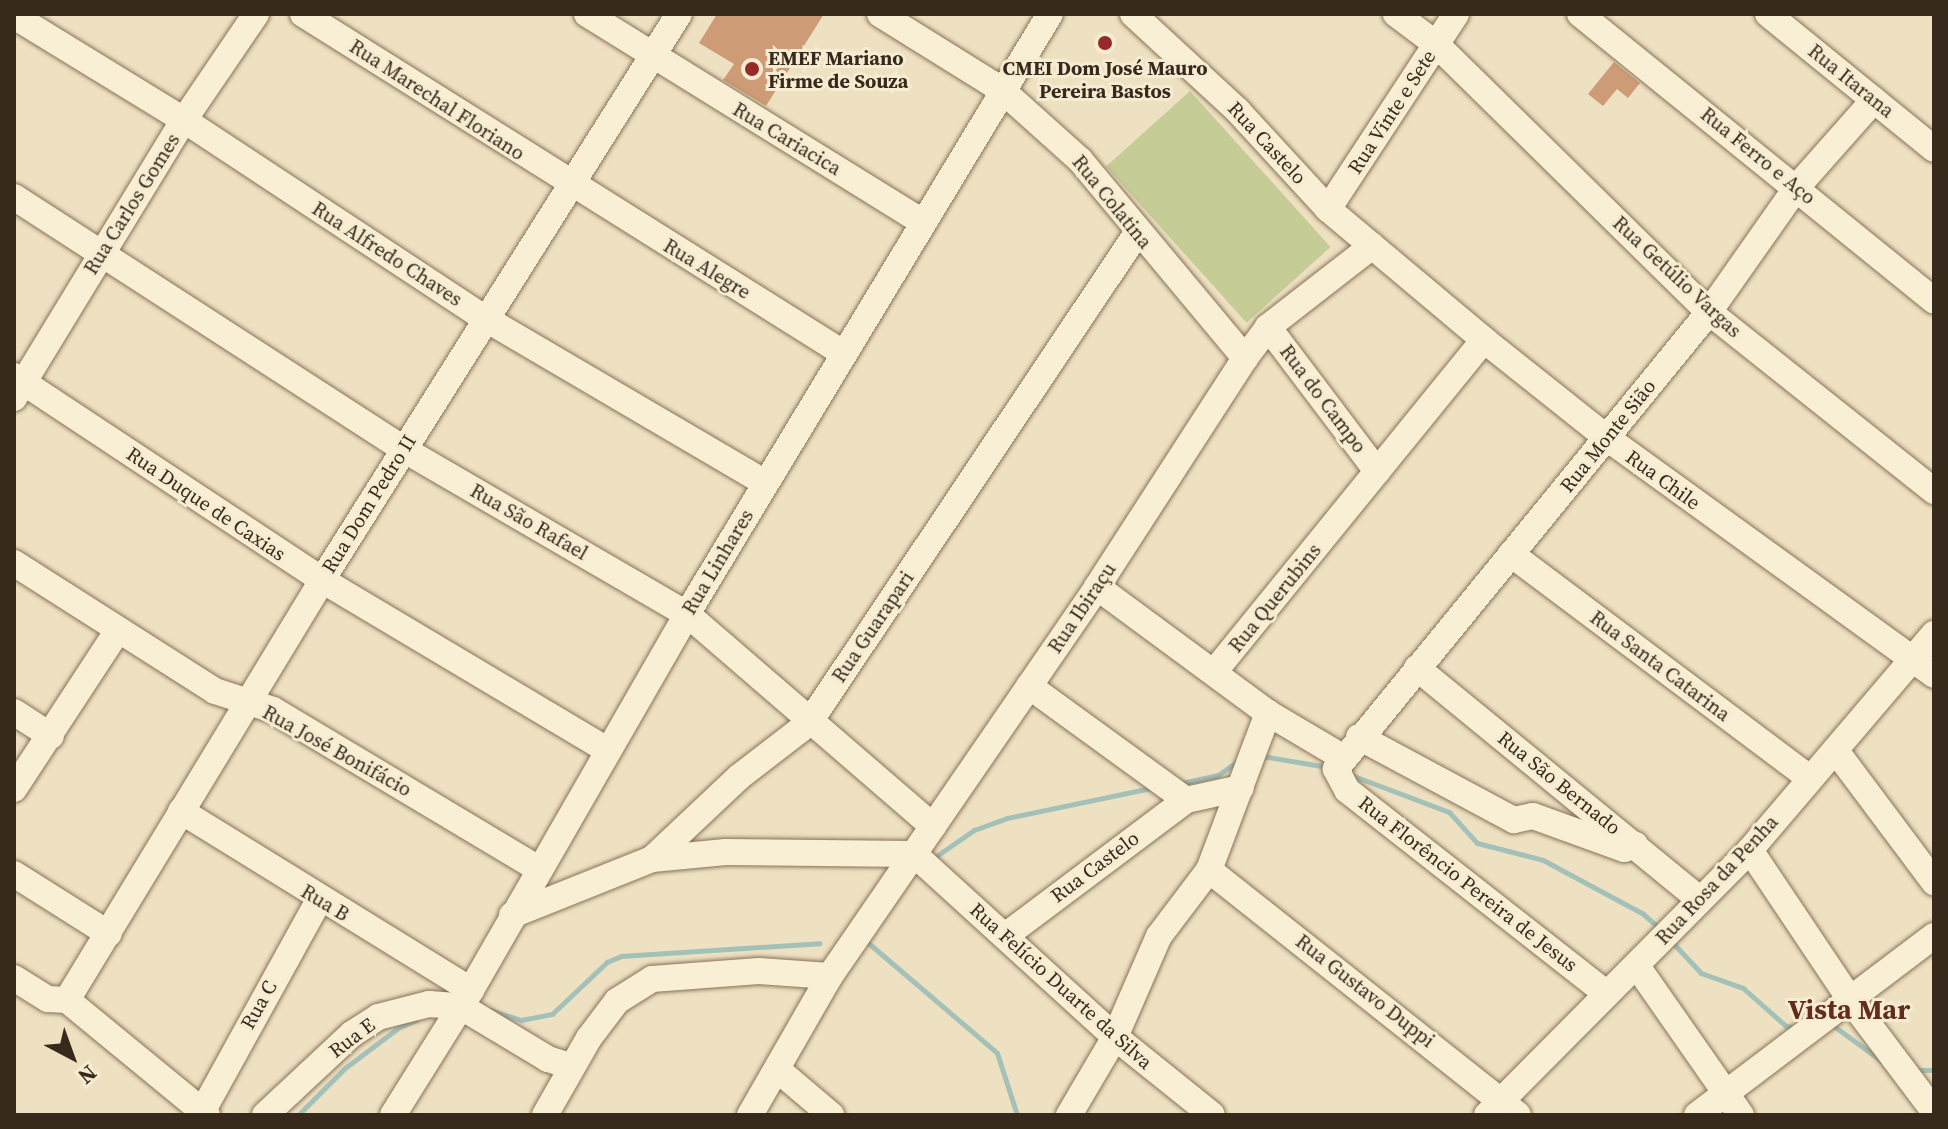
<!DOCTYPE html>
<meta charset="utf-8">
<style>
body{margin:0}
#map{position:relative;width:1948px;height:1129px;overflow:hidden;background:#eee1c1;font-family:"Source Serif 4",serif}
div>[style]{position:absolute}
.green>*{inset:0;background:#c5cc95;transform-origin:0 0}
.stream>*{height:5px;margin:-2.5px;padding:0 2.5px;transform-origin:2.5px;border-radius:2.5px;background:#a4c1b9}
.building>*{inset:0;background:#cd9c77}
.roads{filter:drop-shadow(0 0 2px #887259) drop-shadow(0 0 2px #887259)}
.minor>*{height:26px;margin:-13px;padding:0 13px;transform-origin:13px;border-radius:13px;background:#f9efd4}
.dots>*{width:22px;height:22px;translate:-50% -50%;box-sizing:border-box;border:4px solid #f6ecd1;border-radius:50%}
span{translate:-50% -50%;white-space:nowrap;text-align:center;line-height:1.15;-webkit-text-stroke:6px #f6ecd1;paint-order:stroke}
.poi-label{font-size:20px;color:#372a1d;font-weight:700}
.left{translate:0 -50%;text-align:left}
.street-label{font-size:20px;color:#372a1d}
.district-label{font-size:28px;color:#642c1c;font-weight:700}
.frame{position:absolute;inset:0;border:16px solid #372a1d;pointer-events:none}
.north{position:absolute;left:32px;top:1017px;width:80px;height:80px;-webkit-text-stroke:6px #f6ecd1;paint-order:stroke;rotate:139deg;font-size:22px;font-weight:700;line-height:32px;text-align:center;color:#372a1d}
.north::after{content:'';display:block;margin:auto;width:28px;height:36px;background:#372a1d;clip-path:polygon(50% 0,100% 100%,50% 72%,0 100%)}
</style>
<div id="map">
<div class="green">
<div style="left:1190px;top:91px;width:210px;height:113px;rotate:48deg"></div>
</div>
<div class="stream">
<div style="left:1262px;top:756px;width:66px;rotate:9.6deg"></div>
<div style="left:1351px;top:775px;width:105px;rotate:20.7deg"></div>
<div style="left:1449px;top:812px;width:42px;rotate:47.9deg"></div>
<div style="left:1477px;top:843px;width:68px;rotate:14.4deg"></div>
<div style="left:1543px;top:860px;width:112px;rotate:28.2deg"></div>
<div style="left:1642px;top:913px;width:23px;rotate:41deg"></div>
<div style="left:1177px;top:784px;width:42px;rotate:-12.4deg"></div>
<div style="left:1218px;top:775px;width:28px;rotate:-35deg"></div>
<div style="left:932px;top:859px;width:51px;rotate:-34.6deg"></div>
<div style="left:974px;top:830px;width:35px;rotate:-20deg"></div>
<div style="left:1007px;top:818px;width:147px;rotate:-11.8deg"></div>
<div style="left:866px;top:941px;width:172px;rotate:40.5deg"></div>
<div style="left:997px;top:1053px;width:65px;rotate:72.1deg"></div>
<div style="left:1671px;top:941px;width:44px;rotate:46.8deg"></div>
<div style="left:1701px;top:973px;width:45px;rotate:19.7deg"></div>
<div style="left:1743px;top:988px;width:57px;rotate:41.5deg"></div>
<div style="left:1786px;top:1026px;width:12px;rotate:9deg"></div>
<div style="left:490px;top:1010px;width:33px;rotate:18deg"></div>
<div style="left:521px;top:1020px;width:32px;rotate:-11deg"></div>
<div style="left:552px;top:1014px;width:76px;rotate:-43.4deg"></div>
<div style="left:607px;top:962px;width:15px;rotate:-23deg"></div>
<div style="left:621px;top:956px;width:199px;rotate:-3.7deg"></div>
<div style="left:1831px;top:1024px;width:64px;rotate:36.2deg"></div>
<div style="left:1916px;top:1070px;width:18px"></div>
<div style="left:298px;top:1115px;width:66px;rotate:-45deg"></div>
<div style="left:345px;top:1068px;width:66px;rotate:-37deg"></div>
<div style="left:398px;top:1028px;width:20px;rotate:-24deg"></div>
</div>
<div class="building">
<div style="clip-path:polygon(717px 14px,824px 14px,766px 106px,723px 80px,734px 64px,699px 43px)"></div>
<div style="clip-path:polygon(1614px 62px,1640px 83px,1628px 98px,1617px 89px,1603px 106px,1588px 94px)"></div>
</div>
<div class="roads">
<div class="minor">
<div style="left:303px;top:14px;width:638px;rotate:32.12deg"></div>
<div style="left:587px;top:14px;width:394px;rotate:31.8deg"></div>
<div style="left:880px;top:14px;width:144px;rotate:31.9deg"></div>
<div style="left:1002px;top:90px;width:105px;rotate:41.9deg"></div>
<div style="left:1080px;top:160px;width:258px;rotate:50.2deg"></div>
<div style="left:1133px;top:14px;width:143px;rotate:42.7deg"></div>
<div style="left:1238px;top:111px;width:133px;rotate:47.4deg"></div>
<div style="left:1328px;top:209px;width:204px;rotate:40deg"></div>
<div style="left:1484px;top:340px;width:157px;rotate:38.5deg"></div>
<div style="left:1607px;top:438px;width:404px;rotate:35.9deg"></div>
<div style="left:1396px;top:14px;width:50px;rotate:36.9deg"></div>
<div style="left:1436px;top:44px;width:383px;rotate:44.5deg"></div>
<div style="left:1709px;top:312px;width:288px;rotate:38.5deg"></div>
<div style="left:1580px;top:14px;width:456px;rotate:39deg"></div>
<div style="left:1768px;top:14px;width:214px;rotate:39.1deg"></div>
<div style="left:14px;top:16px;width:199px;rotate:31.5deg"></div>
<div style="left:184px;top:120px;width:362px;rotate:33.4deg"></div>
<div style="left:486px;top:319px;width:324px;rotate:30.4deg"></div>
<div style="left:14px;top:197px;width:463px;rotate:32.9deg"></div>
<div style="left:403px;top:449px;width:328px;rotate:30.2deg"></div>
<div style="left:687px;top:614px;width:325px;rotate:40.8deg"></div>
<div style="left:1328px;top:209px;width:233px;rotate:-56.7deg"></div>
<div style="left:1268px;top:327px;width:181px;rotate:52.9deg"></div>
<div style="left:14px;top:376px;width:369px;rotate:33.5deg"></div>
<div style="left:322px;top:580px;width:332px;rotate:30.8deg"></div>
<div style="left:14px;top:398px;width:326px;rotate:-58.6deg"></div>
<div style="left:184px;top:120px;width:128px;rotate:-55.8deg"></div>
<div style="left:1511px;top:554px;width:373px;rotate:36.9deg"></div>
<div style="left:14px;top:563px;width:238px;rotate:32.5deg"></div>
<div style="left:215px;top:691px;width:61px;rotate:18.1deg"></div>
<div style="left:273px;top:710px;width:308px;rotate:30.9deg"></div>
<div style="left:1097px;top:587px;width:212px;rotate:36.4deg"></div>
<div style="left:1268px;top:713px;width:86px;rotate:30.7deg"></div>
<div style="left:1417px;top:668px;width:366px;rotate:39.3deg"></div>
<div style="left:1214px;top:672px;width:428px;rotate:-50.9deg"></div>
<div style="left:1029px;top:686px;width:194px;rotate:36deg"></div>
<div style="left:1186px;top:800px;width:56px;rotate:-12.3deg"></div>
<div style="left:14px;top:712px;width:44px;rotate:33deg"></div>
<div style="left:1359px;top:737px;width:176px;rotate:28.2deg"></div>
<div style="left:1514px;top:820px;width:19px;rotate:-12deg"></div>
<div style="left:1533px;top:816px;width:97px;rotate:19.9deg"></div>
<div style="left:1624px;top:849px;width:12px;rotate:-20deg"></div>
<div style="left:1836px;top:751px;width:164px;rotate:53.2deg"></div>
<div style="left:14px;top:789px;width:190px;rotate:-56.8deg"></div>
<div style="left:181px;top:811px;width:341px;rotate:31.7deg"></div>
<div style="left:1750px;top:850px;width:182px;rotate:56.2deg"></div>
<div style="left:1851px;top:1001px;width:138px;rotate:53deg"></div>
<div style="left:652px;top:859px;width:74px;rotate:-5.4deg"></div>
<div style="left:726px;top:852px;width:188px;rotate:0.6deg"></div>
<div style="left:914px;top:854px;width:272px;rotate:42.3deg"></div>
<div style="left:1115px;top:1037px;width:124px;rotate:38.8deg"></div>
<div style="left:1209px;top:870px;width:394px;rotate:38.4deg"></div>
<div style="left:14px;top:874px;width:112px;rotate:32.3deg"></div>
<div style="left:512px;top:915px;width:151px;rotate:-21.8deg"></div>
<div style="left:652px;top:859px;width:120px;rotate:-43.3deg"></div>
<div style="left:739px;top:777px;width:88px;rotate:-37.6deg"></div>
<div style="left:809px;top:723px;width:590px;rotate:-56.2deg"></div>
<div style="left:1005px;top:936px;width:226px;rotate:-36.9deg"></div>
<div style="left:1637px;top:966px;width:182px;rotate:55.1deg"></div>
<div style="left:14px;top:978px;width:40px;rotate:32deg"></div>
<div style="left:48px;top:999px;width:19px;rotate:3deg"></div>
<div style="left:67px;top:1000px;width:181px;rotate:39.4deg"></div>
<div style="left:1607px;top:994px;width:330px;rotate:-141.9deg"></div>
<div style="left:1347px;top:790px;width:24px;rotate:-118deg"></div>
<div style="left:1336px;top:769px;width:590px;rotate:-50.78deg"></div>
<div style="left:1709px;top:312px;width:153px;rotate:-54.9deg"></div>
<div style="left:1797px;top:187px;width:116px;rotate:-48.5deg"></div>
<div style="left:67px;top:1000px;width:491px;rotate:-58.7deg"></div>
<div style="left:322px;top:580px;width:669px;rotate:-57.76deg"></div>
<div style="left:778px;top:1070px;width:70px;rotate:40.3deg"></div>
<div style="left:202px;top:1112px;width:242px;rotate:-61.1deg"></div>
<div style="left:265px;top:1115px;width:119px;rotate:-43deg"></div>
<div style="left:352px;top:1034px;width:31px;rotate:-33deg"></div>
<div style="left:378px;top:1017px;width:53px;rotate:-14.3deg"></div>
<div style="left:429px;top:1004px;width:31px;rotate:4deg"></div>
<div style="left:460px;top:1006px;width:103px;rotate:31.1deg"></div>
<div style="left:548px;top:1059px;width:25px;rotate:18deg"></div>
<div style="left:393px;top:1115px;width:147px;rotate:-58deg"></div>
<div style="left:471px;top:990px;width:434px;rotate:-60.1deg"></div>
<div style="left:687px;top:614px;width:701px;rotate:-58.83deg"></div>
<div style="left:545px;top:1115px;width:89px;rotate:-60.3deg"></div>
<div style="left:589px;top:1038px;width:46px;rotate:-52.9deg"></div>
<div style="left:617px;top:1001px;width:41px;rotate:-32.2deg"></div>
<div style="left:652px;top:979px;width:107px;rotate:-4.3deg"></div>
<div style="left:759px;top:971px;width:71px;rotate:4deg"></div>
<div style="left:750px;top:1115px;width:160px;rotate:-60.1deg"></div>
<div style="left:830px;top:976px;width:472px;rotate:-55.5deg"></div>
<div style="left:1097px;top:587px;width:273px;rotate:-57.1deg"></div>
<div style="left:1245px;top:358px;width:39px;rotate:-53deg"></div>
<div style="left:1268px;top:327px;width:132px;rotate:-37.9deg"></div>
<div style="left:1069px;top:1115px;width:91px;rotate:-59.5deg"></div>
<div style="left:1115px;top:1037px;width:110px;rotate:-66.5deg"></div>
<div style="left:1159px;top:936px;width:83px;rotate:-52.9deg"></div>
<div style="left:1209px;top:870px;width:168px;rotate:-69.4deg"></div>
<div style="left:1487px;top:1115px;width:373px;rotate:-45.2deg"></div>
<div style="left:1750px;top:850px;width:284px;rotate:-49.6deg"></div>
<div style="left:1697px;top:1115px;width:297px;rotate:-37.1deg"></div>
</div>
</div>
<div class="dots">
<div style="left:1105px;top:43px;background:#972928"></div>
<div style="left:752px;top:69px;background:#972928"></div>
</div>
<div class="poi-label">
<span class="left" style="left:768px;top:70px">EMEF Mariano<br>Firme de Souza</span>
<span style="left:1105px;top:80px">CMEI Dom José Mauro<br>Pereira Bastos</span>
</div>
<div class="street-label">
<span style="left:1851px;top:81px;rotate:39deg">Rua Itarana</span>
<span style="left:437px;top:100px;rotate:33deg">Rua Marechal Floriano</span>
<span style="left:1392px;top:112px;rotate:-57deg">Rua Vinte e Sete</span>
<span style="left:787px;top:139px;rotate:31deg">Rua Cariacica</span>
<span style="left:1267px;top:143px;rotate:47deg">Rua Castelo</span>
<span style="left:1758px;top:156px;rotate:39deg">Rua Ferro e Aço</span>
<span style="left:1112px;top:202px;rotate:51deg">Rua Colatina</span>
<span style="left:132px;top:204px;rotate:-58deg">Rua Carlos Gomes</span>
<span style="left:387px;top:254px;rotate:33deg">Rua Alfredo Chaves</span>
<span style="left:707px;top:269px;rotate:31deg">Rua Alegre</span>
<span style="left:1677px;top:277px;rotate:43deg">Rua Getúlio Vargas</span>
<span style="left:1323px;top:399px;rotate:53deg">Rua do Campo</span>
<span style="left:1608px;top:436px;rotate:-51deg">Rua Monte Sião</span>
<span style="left:1663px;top:480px;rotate:36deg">Rua Chile</span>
<span style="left:206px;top:504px;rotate:34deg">Rua Duque de Caxias</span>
<span style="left:369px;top:504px;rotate:-58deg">Rua Dom Pedro II</span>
<span style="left:529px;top:522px;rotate:30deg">Rua São Rafael</span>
<span style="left:718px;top:562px;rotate:-59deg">Rua Linhares</span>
<span style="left:1275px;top:598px;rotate:-51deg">Rua Querubins</span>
<span style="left:1082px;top:608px;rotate:-56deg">Rua Ibiraçu</span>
<span style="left:873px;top:627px;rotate:-56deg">Rua Guarapari</span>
<span style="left:1660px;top:666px;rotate:37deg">Rua Santa Catarina</span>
<span style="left:337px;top:751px;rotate:29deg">Rua José Bonifácio</span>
<span style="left:1559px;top:783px;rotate:39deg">Rua São Bernado</span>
<span style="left:1095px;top:867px;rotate:-37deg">Rua Castelo</span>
<span style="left:1717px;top:880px;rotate:-47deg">Rua Rosa da Penha</span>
<span style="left:1468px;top:884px;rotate:38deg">Rua Florêncio Pereira de Jesus</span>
<span style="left:325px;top:903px;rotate:31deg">Rua B</span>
<span style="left:1061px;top:986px;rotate:42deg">Rua Felício Duarte da Silva</span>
<span style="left:1365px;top:991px;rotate:38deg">Rua Gustavo Duppi</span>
<span style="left:259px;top:1005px;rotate:-61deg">Rua C</span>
<span style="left:352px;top:1038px;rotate:-37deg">Rua E</span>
</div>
<div class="district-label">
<span style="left:1849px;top:1009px">Vista Mar</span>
</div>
<div class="frame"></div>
<div class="north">N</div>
</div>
